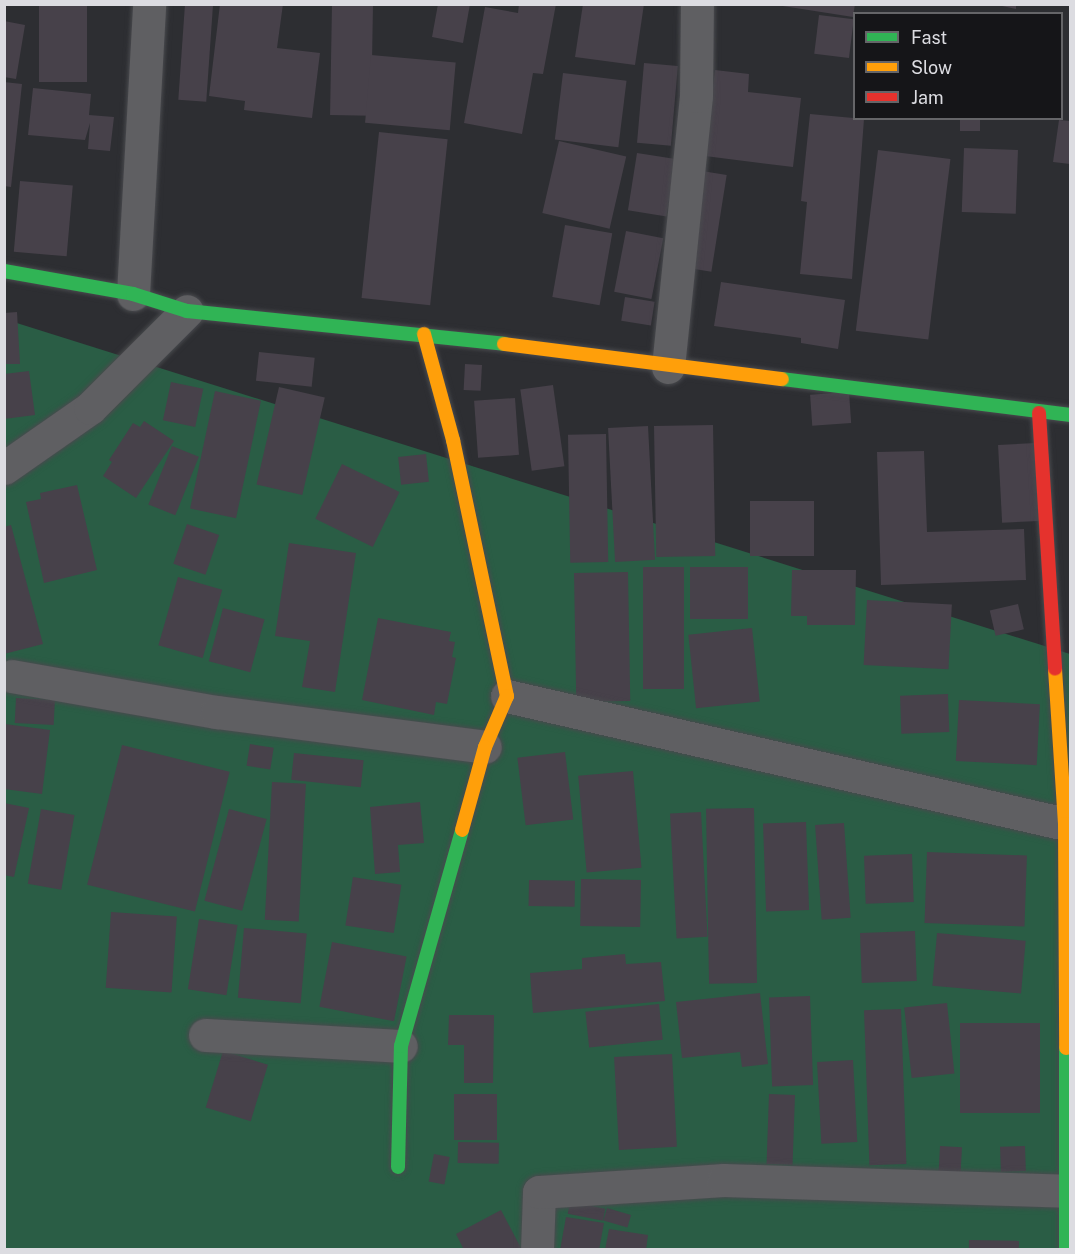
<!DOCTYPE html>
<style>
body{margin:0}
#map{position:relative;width:1075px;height:1254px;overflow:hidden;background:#2d2e32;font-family:"Public Sans",sans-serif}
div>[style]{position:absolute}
.green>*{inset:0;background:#2a5d45}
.building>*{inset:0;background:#47414a;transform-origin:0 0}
.roads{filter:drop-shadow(0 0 2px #494a4e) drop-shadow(0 0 2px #494a4e)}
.street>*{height:33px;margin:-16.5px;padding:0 16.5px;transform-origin:16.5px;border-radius:16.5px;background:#5f5f62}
.fast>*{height:14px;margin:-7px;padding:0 7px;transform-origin:7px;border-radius:7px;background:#30b455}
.slow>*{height:14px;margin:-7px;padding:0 7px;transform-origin:7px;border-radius:7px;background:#ff9f0a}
.jam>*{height:14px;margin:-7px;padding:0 7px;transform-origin:7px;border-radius:7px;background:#e5322d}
span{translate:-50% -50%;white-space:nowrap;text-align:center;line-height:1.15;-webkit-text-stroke:6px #151518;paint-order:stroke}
.frame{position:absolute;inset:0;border:6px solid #dcdce1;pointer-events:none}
.legend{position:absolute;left:853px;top:12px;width:210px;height:108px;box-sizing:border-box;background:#151518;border:2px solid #656568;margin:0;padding:8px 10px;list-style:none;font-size:18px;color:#dcdce1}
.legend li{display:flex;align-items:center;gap:12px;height:30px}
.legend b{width:30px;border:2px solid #656568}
</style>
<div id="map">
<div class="green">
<div style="clip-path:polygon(4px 319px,1070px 654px,1070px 1249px,5px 1249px)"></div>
</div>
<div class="building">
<div style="left:39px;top:4px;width:48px;height:78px"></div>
<div style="left:185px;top:4px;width:28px;height:96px;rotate:4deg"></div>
<div style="clip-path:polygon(220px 4px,283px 4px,277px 48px,320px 53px,312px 118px,244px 110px,245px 101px,209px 96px)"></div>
<div style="left:332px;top:4px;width:41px;height:111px;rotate:1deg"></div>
<div style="clip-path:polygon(438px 4px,470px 4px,463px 43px,432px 37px)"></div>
<div style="clip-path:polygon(519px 4px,556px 4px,543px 74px,533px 73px,522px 134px,464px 123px,485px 7px,518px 13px)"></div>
<div style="clip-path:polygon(583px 4px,644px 4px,635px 65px,575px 57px)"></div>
<div style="clip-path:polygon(770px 4px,855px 4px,853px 17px)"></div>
<div style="clip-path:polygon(993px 4px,1016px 4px,1016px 9px)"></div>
<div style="left:819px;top:15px;width:35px;height:39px;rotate:7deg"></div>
<div style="clip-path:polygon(4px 21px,25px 25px,16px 79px,4px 77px)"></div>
<div style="left:371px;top:55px;width:85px;height:68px;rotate:5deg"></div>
<div style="left:644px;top:63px;width:34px;height:80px;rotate:5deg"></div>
<div style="clip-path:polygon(715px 70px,749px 74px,748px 92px,801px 98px,793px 167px,705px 156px)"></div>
<div style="left:563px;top:73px;width:64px;height:67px;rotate:7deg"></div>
<div style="clip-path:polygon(4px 82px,22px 84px,11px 187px,4px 186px)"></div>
<div style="clip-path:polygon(33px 88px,91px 94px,89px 115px,114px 117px,110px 151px,88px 149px,90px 123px,85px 140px,28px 135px)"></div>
<div style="clip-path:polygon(810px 114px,864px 119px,852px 279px,800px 274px,807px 202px,801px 201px)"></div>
<div style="left:960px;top:118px;width:20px;height:13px"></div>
<div style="clip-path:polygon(1059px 120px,1070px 121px,1070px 164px,1053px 162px)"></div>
<div style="left:379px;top:132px;width:69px;height:167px;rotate:6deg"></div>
<div style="left:559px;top:141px;width:69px;height:74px;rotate:13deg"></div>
<div style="left:964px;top:148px;width:54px;height:64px;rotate:2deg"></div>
<div style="left:878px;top:150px;width:73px;height:182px;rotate:7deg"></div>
<div style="left:637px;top:153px;width:39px;height:58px;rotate:9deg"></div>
<div style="left:702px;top:171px;width:25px;height:98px;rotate:9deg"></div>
<div style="left:20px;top:181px;width:53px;height:71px;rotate:5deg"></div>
<div style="left:565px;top:225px;width:48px;height:73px;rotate:10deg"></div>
<div style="left:626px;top:231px;width:38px;height:62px;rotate:11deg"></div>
<div style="clip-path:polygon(721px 282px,845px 300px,838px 349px,801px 343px,801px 338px,714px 326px)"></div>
<div style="left:625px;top:297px;width:30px;height:24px;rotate:9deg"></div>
<div style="clip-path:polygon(17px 312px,20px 364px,4px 364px,4px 313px)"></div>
<div style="left:259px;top:352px;width:56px;height:29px;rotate:6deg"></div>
<div style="left:465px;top:364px;width:17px;height:26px;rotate:3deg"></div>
<div style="clip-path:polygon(29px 371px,35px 415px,4px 419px,4px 374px)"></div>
<div style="left:171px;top:382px;width:33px;height:39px;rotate:12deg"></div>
<div style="left:553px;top:385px;width:82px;height:33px;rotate:82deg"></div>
<div style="left:279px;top:387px;width:47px;height:100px;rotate:13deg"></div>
<div style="left:215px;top:391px;width:47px;height:120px;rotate:12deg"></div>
<div style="left:849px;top:392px;width:31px;height:39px;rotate:86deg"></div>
<div style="left:515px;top:398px;width:57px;height:41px;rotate:86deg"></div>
<div style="clip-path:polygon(144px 421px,174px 441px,136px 498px,103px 476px,112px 462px,109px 460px,133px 423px,140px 427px)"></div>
<div style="left:713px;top:425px;width:131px;height:59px;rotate:89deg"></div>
<div style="left:648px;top:426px;width:134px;height:40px;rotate:87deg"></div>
<div style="left:606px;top:434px;width:128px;height:38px;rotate:89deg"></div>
<div style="left:1035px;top:443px;width:78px;height:37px;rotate:87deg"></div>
<div style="left:172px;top:446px;width:29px;height:63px;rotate:22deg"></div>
<div style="clip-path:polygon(924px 451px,927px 532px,1024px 529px,1026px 580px,881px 585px,877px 452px)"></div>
<div style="left:426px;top:454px;width:28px;height:28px;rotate:84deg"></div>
<div style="left:342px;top:464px;width:64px;height:61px;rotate:26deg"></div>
<div style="clip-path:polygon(77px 485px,97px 570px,44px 583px,26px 502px,41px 499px,40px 493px)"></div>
<div style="left:750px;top:501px;width:64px;height:55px"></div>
<div style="left:187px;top:524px;width:34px;height:42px;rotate:19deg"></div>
<div style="clip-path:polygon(11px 525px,43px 644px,4px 654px,4px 527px)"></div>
<div style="clip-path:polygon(289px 543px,356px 553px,335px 692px,302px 687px,310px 641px,275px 636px)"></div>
<div style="left:643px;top:567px;width:41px;height:122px"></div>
<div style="left:690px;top:567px;width:58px;height:52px"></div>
<div style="clip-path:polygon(792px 570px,856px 570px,855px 625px,807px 625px,807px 616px,791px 616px)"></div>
<div style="left:628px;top:572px;width:129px;height:54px;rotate:89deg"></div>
<div style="left:178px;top:577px;width:46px;height:71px;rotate:16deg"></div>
<div style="left:867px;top:600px;width:85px;height:65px;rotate:3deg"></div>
<div style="left:1018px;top:604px;width:26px;height:29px;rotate:77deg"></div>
<div style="left:223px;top:608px;width:43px;height:55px;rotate:15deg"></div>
<div style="clip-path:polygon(378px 618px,451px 632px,449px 641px,455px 642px,452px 657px,456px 658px,447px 704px,436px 702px,434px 715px,362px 700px)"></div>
<div style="left:752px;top:628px;width:74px;height:64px;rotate:84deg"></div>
<div style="left:948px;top:694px;width:38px;height:48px;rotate:88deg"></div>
<div style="left:16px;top:698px;width:39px;height:25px;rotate:3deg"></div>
<div style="left:959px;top:700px;width:81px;height:61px;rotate:3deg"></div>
<div style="clip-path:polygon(5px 724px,50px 730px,42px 794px,4px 789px)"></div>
<div style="left:250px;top:744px;width:24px;height:22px;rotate:9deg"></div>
<div style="left:122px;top:745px;width:111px;height:144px;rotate:14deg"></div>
<div style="left:565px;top:752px;width:68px;height:48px;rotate:83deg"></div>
<div style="left:294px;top:753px;width:70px;height:27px;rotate:6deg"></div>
<div style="left:633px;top:771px;width:97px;height:55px;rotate:85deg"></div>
<div style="left:272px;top:782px;width:34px;height:138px;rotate:3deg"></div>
<div style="clip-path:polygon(420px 802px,424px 843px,398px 845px,400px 872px,375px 874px,370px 807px)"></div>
<div style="clip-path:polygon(4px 803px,29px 808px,14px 877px,4px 875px)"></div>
<div style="left:754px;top:808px;width:175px;height:48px;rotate:89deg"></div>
<div style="left:41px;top:809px;width:34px;height:76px;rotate:10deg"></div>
<div style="left:229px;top:809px;width:39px;height:95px;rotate:15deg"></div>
<div style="left:701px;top:812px;width:125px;height:31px;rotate:87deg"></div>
<div style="left:806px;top:822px;width:88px;height:43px;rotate:88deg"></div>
<div style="left:844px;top:823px;width:95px;height:29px;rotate:86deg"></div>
<div style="left:927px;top:852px;width:100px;height:71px;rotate:2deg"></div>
<div style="left:912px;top:854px;width:48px;height:48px;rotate:88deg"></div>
<div style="left:353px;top:877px;width:49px;height:49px;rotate:9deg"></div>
<div style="left:529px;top:880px;width:46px;height:26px;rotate:1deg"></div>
<div style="left:641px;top:880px;width:47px;height:60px;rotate:91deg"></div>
<div style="left:111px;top:912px;width:66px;height:76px;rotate:4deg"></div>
<div style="left:199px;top:919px;width:39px;height:71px;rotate:9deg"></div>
<div style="left:244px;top:928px;width:63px;height:70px;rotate:5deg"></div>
<div style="left:915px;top:931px;width:50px;height:55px;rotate:88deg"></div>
<div style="left:937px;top:933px;width:89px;height:53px;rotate:5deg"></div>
<div style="left:332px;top:942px;width:76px;height:66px;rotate:11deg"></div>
<div style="clip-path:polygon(625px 954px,626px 964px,661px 962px,665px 1001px,533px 1013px,530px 973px,582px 969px,582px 958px)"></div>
<div style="clip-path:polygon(760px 993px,768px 1064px,742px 1067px,740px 1052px,682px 1058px,676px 1002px)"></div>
<div style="left:810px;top:996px;width:89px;height:41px;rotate:88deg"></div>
<div style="left:947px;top:1003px;width:71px;height:43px;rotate:84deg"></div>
<div style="left:659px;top:1004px;width:36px;height:74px;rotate:84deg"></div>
<div style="left:901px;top:1009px;width:155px;height:37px;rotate:88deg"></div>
<div style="clip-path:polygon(449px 1015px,494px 1015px,493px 1083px,464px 1083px,464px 1045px,448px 1045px)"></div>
<div style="left:960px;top:1023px;width:80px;height:90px"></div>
<div style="left:223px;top:1051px;width:47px;height:59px;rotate:17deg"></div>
<div style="left:672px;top:1054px;width:93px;height:58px;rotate:87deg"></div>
<div style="left:853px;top:1060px;width:82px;height:36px;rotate:87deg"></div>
<div style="left:454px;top:1094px;width:43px;height:46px"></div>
<div style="left:769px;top:1094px;width:26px;height:70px;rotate:2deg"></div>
<div style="left:458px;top:1142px;width:41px;height:21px;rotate:1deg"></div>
<div style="left:940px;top:1146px;width:22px;height:27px;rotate:3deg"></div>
<div style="left:1025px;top:1146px;width:25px;height:25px;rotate:88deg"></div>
<div style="left:434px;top:1154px;width:16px;height:28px;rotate:11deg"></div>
<div style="left:570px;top:1202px;width:36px;height:12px;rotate:11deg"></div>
<div style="left:607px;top:1208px;width:25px;height:13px;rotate:16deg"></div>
<div style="clip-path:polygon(501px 1210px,522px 1250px,464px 1250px,456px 1234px)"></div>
<div style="clip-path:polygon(566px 1217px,604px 1223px,599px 1250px,560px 1250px)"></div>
<div style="clip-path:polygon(609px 1229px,648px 1235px,646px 1250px,605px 1250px)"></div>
<div style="left:969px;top:1240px;width:50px;height:10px;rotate:1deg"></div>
</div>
<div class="roads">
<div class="street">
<div style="left:133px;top:294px;width:290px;rotate:-86.8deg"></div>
<div style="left:668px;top:367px;width:272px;rotate:-84.1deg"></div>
<div style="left:696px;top:96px;width:92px;rotate:-89.4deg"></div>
<div style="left:4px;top:468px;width:105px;rotate:-34.9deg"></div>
<div style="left:90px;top:408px;width:137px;rotate:-45deg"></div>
<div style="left:12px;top:676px;width:208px;rotate:10deg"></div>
<div style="left:217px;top:712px;width:270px;rotate:7.4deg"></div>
<div style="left:507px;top:696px;width:578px;rotate:12.91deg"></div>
<div style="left:205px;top:1035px;width:196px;rotate:3.2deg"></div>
<div style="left:537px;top:1250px;width:58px;rotate:-88deg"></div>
<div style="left:539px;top:1192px;width:185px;rotate:-3.7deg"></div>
<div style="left:724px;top:1180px;width:341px;rotate:1.8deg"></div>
</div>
<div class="fast">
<div style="left:4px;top:271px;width:131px;rotate:10.1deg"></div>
<div style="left:133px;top:294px;width:57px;rotate:17.5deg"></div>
<div style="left:187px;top:311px;width:319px;rotate:5.9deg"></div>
<div style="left:782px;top:379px;width:290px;rotate:7.1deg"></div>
<div style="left:1066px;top:1048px;width:202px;rotate:90deg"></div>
<div style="left:398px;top:1167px;width:121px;rotate:-88.6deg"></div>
<div style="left:401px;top:1046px;width:224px;rotate:-74.2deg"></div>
</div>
<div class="slow">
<div style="left:424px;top:334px;width:110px;rotate:74.7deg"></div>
<div style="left:453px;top:440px;width:262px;rotate:78.1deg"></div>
<div style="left:507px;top:696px;width:56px;rotate:113.3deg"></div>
<div style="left:485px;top:747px;width:86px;rotate:105.5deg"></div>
<div style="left:504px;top:344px;width:280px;rotate:7.2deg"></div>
<div style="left:1055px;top:669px;width:155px;rotate:86.3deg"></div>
<div style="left:1065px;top:824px;width:224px;rotate:89.7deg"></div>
</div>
<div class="jam">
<div style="left:1039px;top:413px;width:256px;rotate:86.4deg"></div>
</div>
</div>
<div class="frame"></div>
<ul class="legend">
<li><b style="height:8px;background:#30b455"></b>Fast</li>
<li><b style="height:8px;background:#ff9f0a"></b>Slow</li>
<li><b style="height:8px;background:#e5322d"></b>Jam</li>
</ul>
</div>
